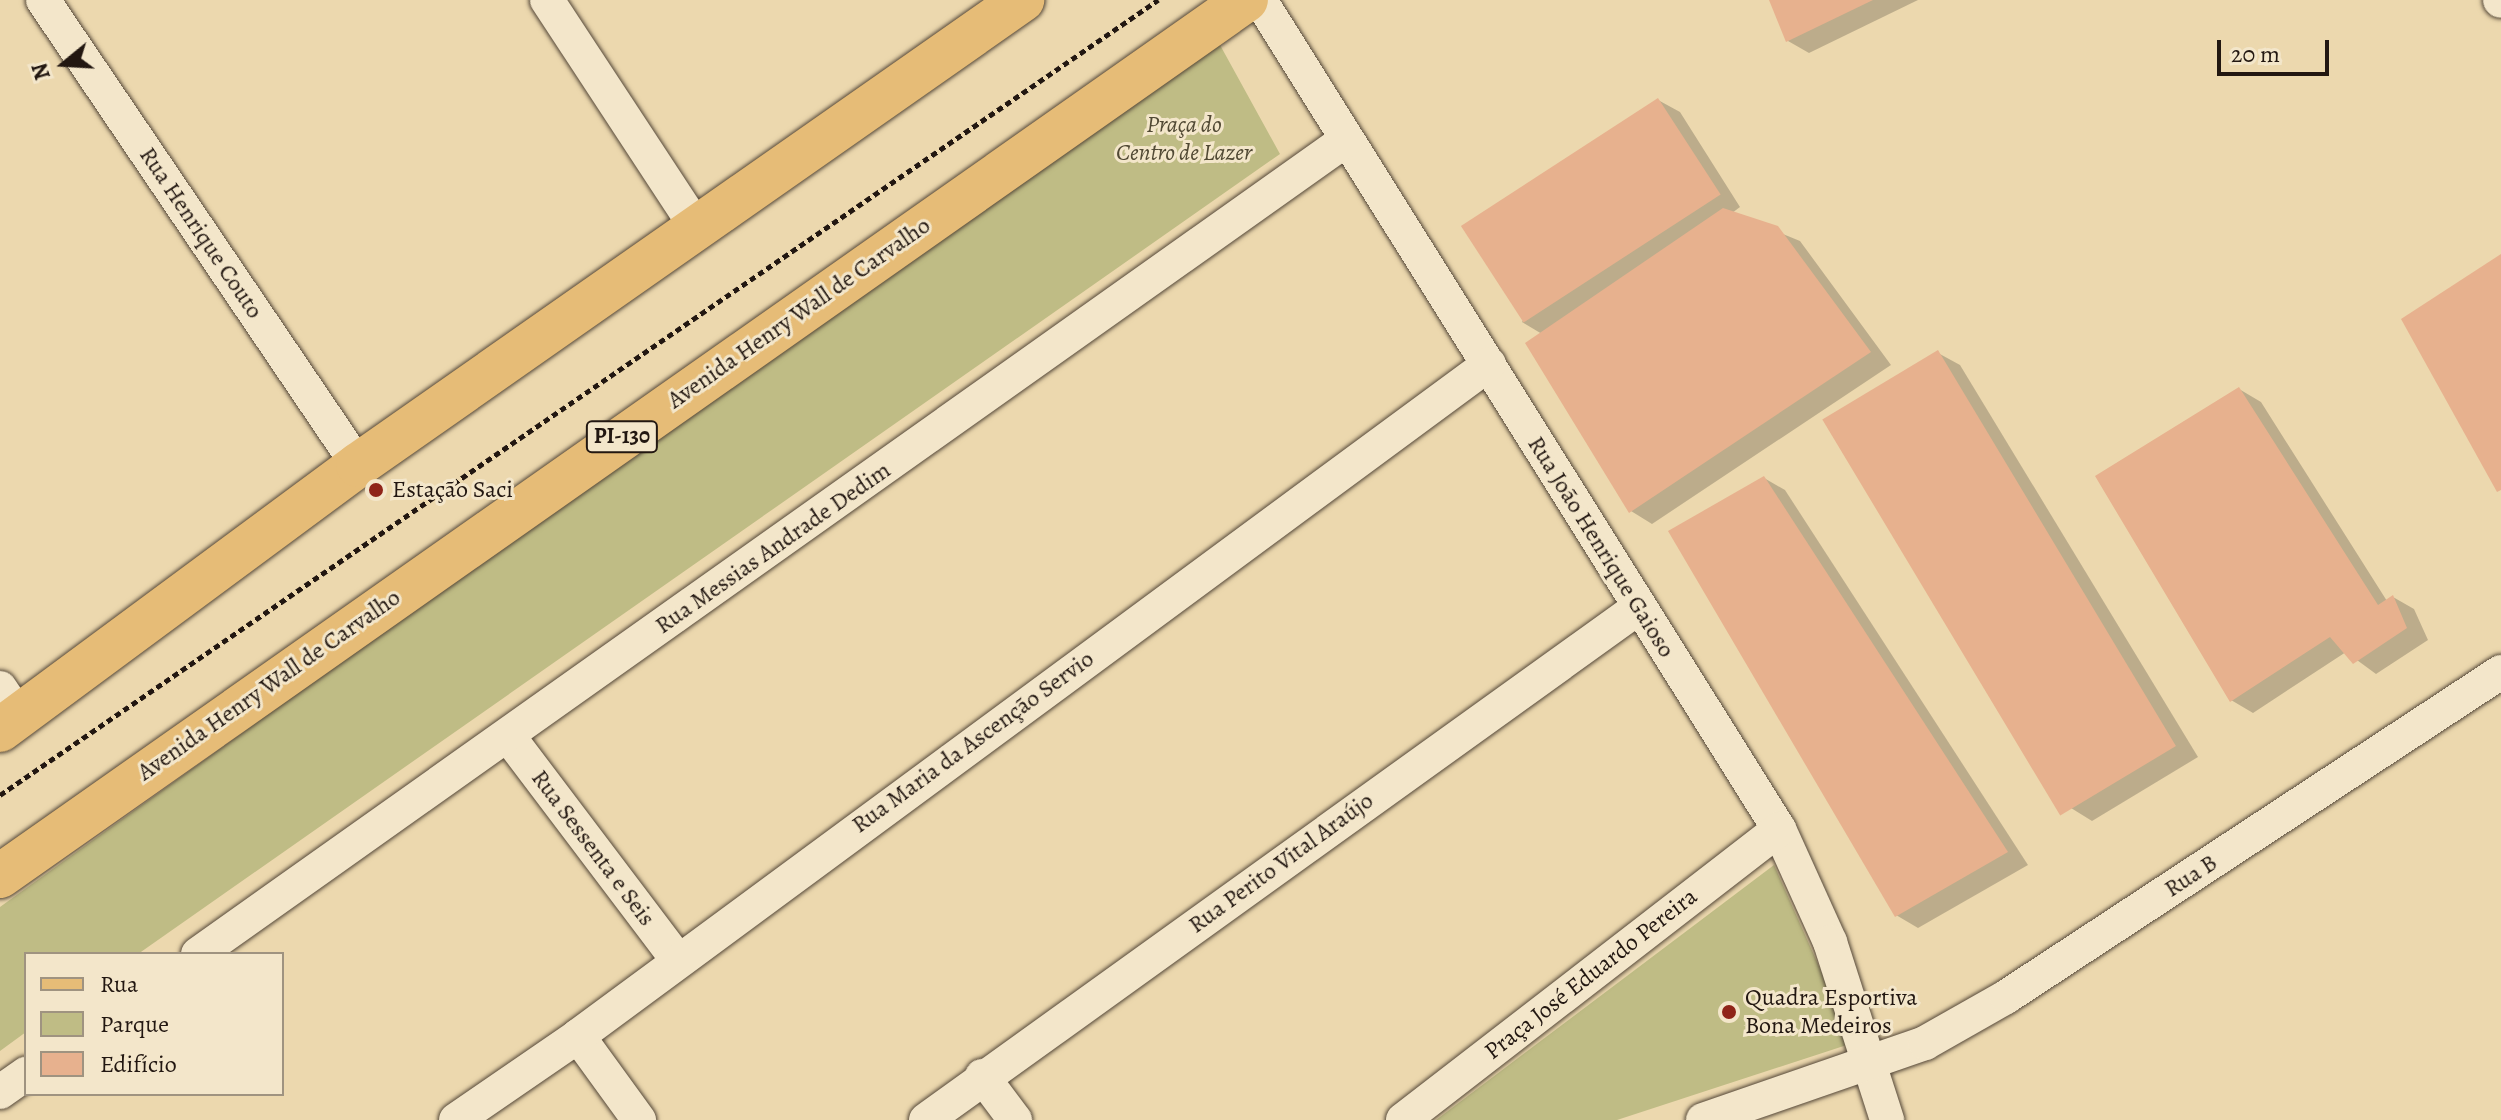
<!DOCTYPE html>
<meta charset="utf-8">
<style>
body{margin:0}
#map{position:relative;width:2501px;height:1120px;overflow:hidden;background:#ecd8ae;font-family:Alegreya,serif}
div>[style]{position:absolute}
.green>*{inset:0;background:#bfbc85}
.shadow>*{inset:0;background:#0003}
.building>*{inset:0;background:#e7b18e;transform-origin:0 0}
.path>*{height:5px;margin-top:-2.5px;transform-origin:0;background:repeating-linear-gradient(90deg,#221711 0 6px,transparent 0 10px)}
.roads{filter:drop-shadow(0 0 2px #544738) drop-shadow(0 0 2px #544738)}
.street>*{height:34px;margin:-17px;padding:0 17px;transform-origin:17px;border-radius:17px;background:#f3e6ca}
.primary>*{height:44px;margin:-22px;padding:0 22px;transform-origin:22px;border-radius:22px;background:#e6bc77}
.dots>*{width:22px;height:22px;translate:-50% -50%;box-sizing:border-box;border:4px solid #f3e6ca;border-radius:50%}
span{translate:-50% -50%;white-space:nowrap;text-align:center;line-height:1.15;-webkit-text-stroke:6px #f3e6ca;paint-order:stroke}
.shield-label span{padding:2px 6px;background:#f3e6ca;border:2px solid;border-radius:6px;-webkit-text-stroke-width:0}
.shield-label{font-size:22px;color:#221711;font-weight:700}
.park-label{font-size:24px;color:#514934;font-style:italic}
.street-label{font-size:24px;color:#221711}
.poi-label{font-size:24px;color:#221711}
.left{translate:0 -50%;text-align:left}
.legend{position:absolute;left:24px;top:952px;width:260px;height:144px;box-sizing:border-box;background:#f3e6ca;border:2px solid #9f9380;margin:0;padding:10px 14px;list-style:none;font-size:24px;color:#221711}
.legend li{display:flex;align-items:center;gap:16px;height:40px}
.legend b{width:40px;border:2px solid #9f9380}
.north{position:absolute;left:24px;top:24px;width:80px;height:80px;-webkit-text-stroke:6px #f3e6ca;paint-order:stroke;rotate:252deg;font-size:22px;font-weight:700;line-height:32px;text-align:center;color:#221711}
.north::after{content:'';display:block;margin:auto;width:28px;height:36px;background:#221711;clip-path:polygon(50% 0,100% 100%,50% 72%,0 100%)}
.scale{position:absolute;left:2217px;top:40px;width:112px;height:36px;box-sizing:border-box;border:4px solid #221711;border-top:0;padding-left:10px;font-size:24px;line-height:28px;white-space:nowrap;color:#221711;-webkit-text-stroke:6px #f3e6ca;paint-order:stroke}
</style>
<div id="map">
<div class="green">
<div style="clip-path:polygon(1214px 34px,1280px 154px,138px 954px,26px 954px,26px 1032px,0 1051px,0 907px)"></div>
<div style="clip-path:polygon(1774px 865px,1853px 1043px,1617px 1120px,1436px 1120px)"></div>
</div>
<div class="shadow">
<div style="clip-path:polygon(1771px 0,1918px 0,1809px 53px,1788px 41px)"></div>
<div style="clip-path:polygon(1658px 100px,1680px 112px,1740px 207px,1732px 213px,1800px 241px,1891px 365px,1652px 524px,1631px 511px,1542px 334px,1522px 322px)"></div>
<div style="clip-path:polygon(1938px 353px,1960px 365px,2198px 757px,2092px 821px,2071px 808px)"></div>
<div style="clip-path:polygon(2239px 389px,2261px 402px,2387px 601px,2393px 597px,2414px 609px,2428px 640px,2376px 674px,2346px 652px,2253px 713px,2231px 700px)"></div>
<div style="clip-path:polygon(1764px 478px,1785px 490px,2028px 865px,1918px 928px,1896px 915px)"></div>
</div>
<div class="building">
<div style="clip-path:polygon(1769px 0,1873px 0,1786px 42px)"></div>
<div style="left:1658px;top:98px;width:115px;height:235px;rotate:57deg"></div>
<div style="clip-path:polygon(1723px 208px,1778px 226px,1871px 352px,1629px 513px,1525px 343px)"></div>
<div style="clip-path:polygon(2501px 254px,2501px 490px,2497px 492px,2401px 319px)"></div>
<div style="left:1938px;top:350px;width:462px;height:135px;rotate:59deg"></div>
<div style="clip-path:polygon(2239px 387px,2378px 605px,2393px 595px,2407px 628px,2353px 664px,2330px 637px,2230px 702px,2095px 476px)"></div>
<div style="clip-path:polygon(1764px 476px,2008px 852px,1895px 917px,1668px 531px)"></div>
</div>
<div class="path">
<div style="left:0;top:795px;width:1405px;rotate:-34.47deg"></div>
</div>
<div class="roads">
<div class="street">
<div style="left:43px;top:0;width:562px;rotate:55.89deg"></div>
<div style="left:547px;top:0;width:273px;rotate:56.7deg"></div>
<div style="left:1260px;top:0;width:978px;rotate:57.95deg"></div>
<div style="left:1779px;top:829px;width:124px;rotate:65.7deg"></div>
<div style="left:1830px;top:942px;width:187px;rotate:72.2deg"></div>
<div style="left:2500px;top:0;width:1px;rotate:45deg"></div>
<div style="left:0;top:688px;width:34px;rotate:56deg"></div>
<div style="left:509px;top:737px;width:278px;rotate:52.9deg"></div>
<div style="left:198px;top:954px;width:1407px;rotate:-35.34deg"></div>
<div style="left:578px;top:1036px;width:104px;rotate:54deg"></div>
<div style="left:982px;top:1076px;width:55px;rotate:53.1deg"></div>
<div style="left:0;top:1092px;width:32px;rotate:-35deg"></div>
<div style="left:456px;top:1120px;width:148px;rotate:-34.5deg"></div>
<div style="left:578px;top:1036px;width:1132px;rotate:-36.41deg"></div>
<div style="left:926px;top:1120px;width:877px;rotate:-35.72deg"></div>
<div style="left:1403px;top:1120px;width:475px;rotate:-37.7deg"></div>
<div style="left:1703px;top:1120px;width:235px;rotate:-19.1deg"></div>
<div style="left:1925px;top:1043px;width:93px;rotate:-29.6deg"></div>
<div style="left:2006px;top:997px;width:592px;rotate:-33.29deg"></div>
</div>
<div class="primary">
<div style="left:0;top:730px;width:445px;rotate:-36.5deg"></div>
<div style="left:358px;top:465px;width:811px;rotate:-35deg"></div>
<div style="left:0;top:876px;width:1523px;rotate:-35.11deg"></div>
</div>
</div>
<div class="dots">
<div style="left:376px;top:490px;background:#8f2418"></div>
<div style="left:1729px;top:1012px;background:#8f2418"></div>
</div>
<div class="shield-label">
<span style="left:622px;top:437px">PI-130</span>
</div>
<div class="park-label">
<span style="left:1184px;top:139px">Praça do<br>Centro de Lazer</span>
</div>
<div class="street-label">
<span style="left:201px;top:233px;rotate:56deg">Rua Henrique Couto</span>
<span style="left:799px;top:313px;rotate:-35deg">Avenida Henry Wall de Carvalho</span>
<span style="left:1601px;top:547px;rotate:58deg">Rua João Henrique Gaioso</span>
<span style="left:773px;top:548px;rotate:-35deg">Rua Messias Andrade Dedim</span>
<span style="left:269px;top:685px;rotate:-35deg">Avenida Henry Wall de Carvalho</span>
<span style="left:973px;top:742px;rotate:-36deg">Rua Maria da Ascenção Servio</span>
<span style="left:593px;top:848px;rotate:53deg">Rua Sessenta e Seis</span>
<span style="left:1281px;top:863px;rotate:-36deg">Rua Perito Vital Araújo</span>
<span style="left:2191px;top:876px;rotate:-33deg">Rua B</span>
<span style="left:1591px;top:974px;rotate:-38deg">Praça José Eduardo Pereira</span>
</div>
<div class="poi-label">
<span class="left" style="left:392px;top:490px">Estação Saci</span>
<span class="left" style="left:1745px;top:1012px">Quadra Esportiva<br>Bona Medeiros</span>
</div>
<ul class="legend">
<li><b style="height:10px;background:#e6bc77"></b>Rua</li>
<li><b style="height:22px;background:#bfbc85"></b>Parque</li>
<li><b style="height:22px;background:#e7b18e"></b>Edifício</li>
</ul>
<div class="north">N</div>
<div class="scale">20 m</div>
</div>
